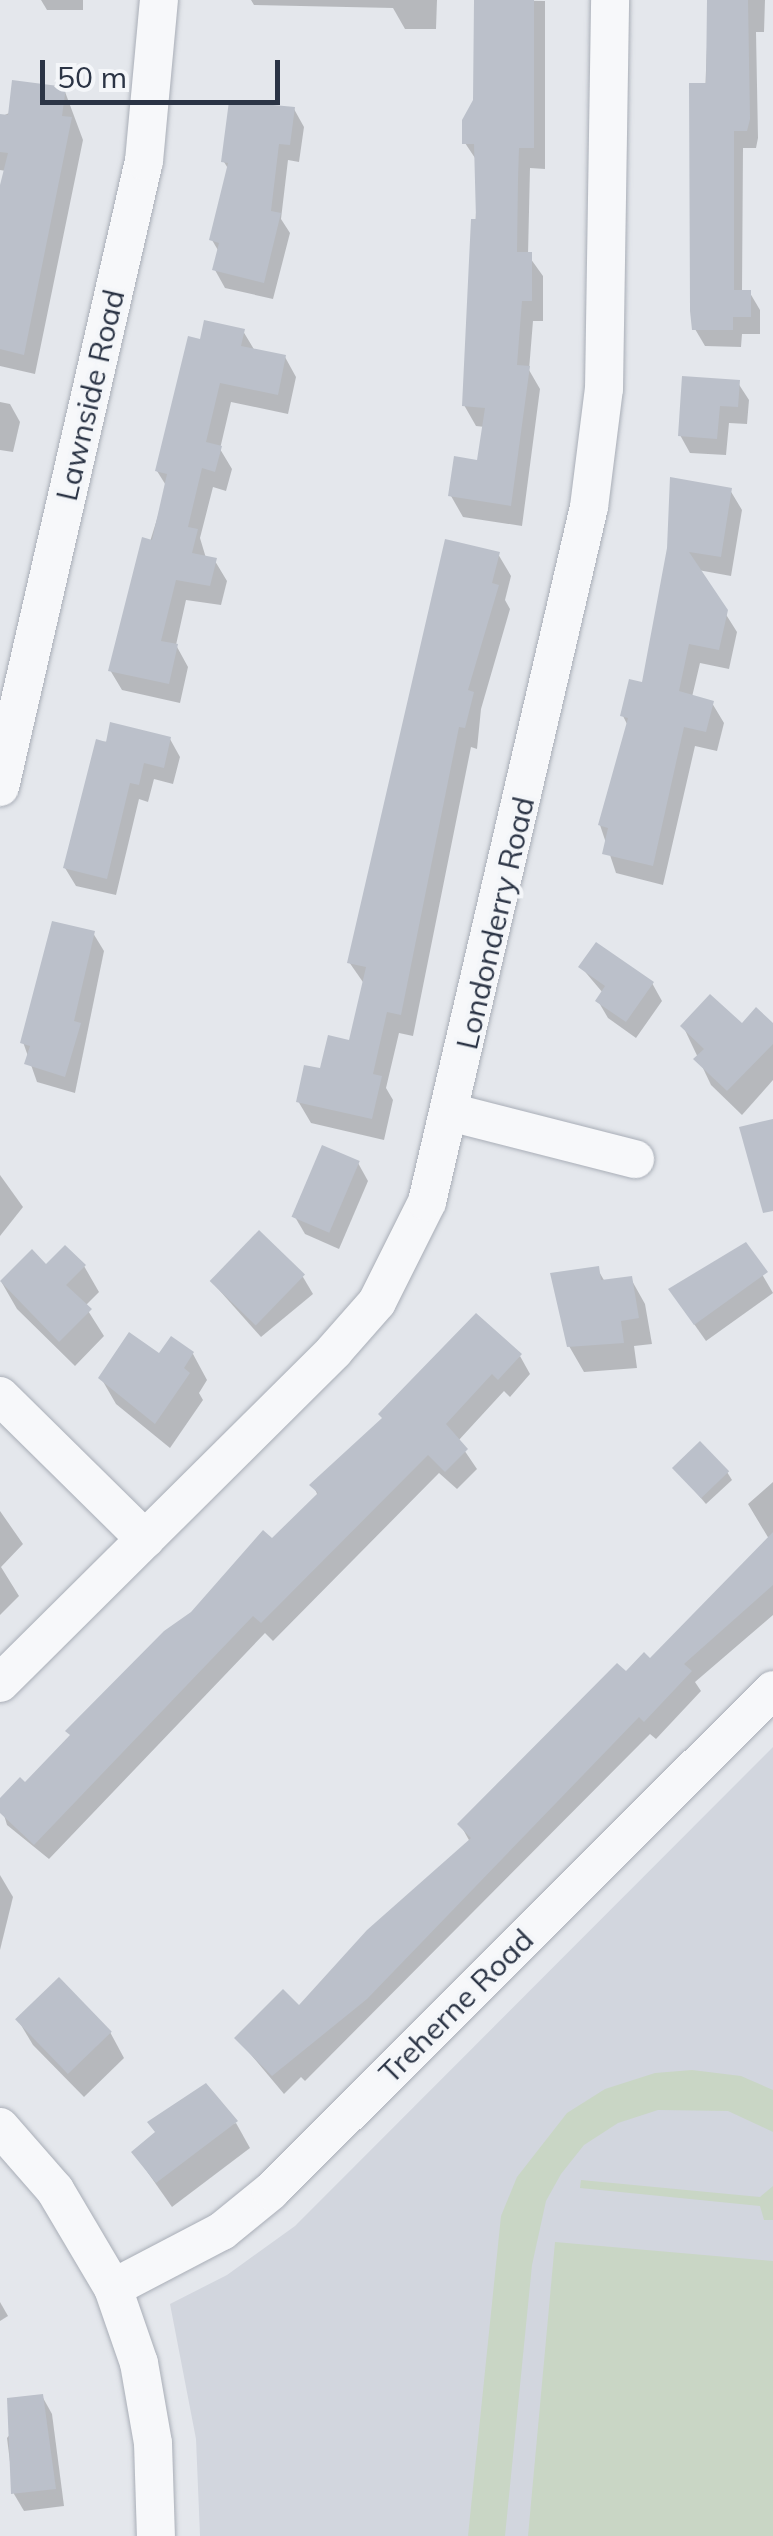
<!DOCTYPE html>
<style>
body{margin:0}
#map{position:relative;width:773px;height:2536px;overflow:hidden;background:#e4e7ec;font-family:Mulish,sans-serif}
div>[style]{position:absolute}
.built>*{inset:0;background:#d2d6de}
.green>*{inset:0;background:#c9d6c5}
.shadow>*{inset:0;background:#0003}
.building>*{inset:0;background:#bbc0ca;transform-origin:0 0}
.roads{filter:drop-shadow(0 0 2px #a9aeb7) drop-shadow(0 0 2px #a9aeb7)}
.minor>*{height:38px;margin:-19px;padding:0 19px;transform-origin:19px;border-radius:19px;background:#f7f8fa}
span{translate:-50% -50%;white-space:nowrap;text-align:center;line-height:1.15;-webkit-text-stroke:8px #f4f6f9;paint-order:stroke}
.street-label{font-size:30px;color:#2b3445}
.scale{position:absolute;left:40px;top:60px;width:240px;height:45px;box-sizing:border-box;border:5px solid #2b3445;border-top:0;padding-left:12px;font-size:30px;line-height:35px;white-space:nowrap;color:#2b3445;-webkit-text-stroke:8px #f4f6f9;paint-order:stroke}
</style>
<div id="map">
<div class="built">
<div style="clip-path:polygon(773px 1747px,773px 2536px,200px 2536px,196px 2439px,170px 2304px,227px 2275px,295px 2226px)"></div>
</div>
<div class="green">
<div style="clip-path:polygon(692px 2070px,741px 2076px,773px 2090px,773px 2132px,728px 2111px,658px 2110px,618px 2123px,584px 2145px,561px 2174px,546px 2201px,532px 2265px,505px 2536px,468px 2536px,501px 2216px,517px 2177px,567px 2113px,605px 2089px,655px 2073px)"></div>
<div style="clip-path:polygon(581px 2180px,760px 2197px,773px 2186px,773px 2220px,764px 2220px,760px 2206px,580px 2188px)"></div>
<div style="clip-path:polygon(555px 2242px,773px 2261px,773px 2536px,528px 2536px)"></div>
</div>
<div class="shadow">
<div style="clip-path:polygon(41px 0,83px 0,83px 10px,47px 10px)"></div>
<div style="clip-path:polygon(251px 0,437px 0,436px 29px,405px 29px,393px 8px,254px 5px)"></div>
<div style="clip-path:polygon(476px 0,545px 1px,545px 169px,530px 168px,528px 255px,543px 276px,543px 321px,533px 321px,529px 370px,540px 389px,522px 526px,463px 517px,451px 496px,479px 462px,485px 427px,476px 426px,464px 405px,479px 164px,465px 143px,475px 100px)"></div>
<div style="clip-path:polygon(709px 0,765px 0,764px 32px,756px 32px,758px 138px,756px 148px,743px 148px,742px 293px,750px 293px,760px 310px,760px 334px,742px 334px,741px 347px,705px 346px,695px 329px)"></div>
<div style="clip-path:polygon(64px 89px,83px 140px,35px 374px,0 366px,0 198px,6px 171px,0 170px,0 117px)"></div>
<div style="clip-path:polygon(294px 109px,304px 127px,299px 162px,288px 160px,281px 219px,290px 233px,273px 299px,225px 288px,215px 270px,219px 252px,212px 240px,229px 170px,224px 162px)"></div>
<div style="clip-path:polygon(243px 331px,255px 351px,285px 357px,296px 377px,288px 414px,231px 402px,220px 449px,232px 469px,226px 491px,213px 487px,200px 538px,206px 558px,215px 561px,227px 581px,221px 605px,186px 600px,176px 645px,188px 667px,180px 703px,122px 690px,110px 670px,167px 487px,157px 471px,202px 342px)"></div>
<div style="clip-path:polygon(738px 383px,749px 400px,747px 424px,729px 423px,726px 455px,690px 453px,680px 435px)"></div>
<div style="clip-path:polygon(0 402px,10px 404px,20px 422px,13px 452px,0 450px)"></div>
<div style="clip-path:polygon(730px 490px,742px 510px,731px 576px,698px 570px,737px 632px,729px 669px,700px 663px,692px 697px,712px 703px,724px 723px,717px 751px,695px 746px,663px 885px,616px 873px,600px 825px,628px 726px,623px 716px,644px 685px,669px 548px)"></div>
<div style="clip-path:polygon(498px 554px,511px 576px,505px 600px,510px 609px,481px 709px,477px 749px,471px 747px,413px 1036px,399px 1033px,386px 1088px,393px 1100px,384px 1140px,311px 1123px,298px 1101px,351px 1043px,365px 985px,349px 962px)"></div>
<div style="clip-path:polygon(170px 739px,180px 757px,173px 784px,154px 779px,148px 802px,139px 799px,116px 895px,76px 886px,65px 868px,98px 742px)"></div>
<div style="clip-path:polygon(93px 933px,104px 951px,75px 1093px,37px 1082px,23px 1042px)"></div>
<div style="clip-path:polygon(581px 967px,652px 983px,662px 1001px,636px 1038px,608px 1018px,598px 1001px,603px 993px)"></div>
<div style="clip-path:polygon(683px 1026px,773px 1027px,773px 1080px,742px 1115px,711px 1085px)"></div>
<div style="clip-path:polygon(358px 1163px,368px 1181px,339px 1249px,305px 1234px,295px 1217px)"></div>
<div style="clip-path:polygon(0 1175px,23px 1207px,0 1236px)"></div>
<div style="clip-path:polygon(745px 1245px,773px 1293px,706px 1341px,682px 1307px)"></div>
<div style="clip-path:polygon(32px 1253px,46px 1268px,84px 1266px,99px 1292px,85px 1306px,104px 1336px,75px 1366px,17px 1309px,2px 1283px)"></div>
<div style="clip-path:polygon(597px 1268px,605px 1282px,631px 1279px,645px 1304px,652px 1344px,634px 1346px,637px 1368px,584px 1372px,569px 1346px)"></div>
<div style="clip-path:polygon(303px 1277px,313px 1294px,261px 1337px,212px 1282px)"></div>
<div style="clip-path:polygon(193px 1354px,207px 1380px,199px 1393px,203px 1400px,170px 1448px,116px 1404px,101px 1378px,160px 1357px)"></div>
<div style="clip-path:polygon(520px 1356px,530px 1374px,510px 1397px,504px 1391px,458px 1441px,477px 1469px,457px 1489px,439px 1473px,273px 1641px,265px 1633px,49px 1859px,7px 1825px,0 1802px,25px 1785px,318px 1496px,313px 1485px)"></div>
<div style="clip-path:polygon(675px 1468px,727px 1472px,732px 1480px,706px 1504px)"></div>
<div style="clip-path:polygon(773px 1482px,773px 1615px,695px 1682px,701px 1691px,656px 1739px,650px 1734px,305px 2081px,301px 2077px,284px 2094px,237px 2038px,299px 2009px,470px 1842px,460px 1824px,626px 1675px,650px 1661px,769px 1539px,748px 1504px)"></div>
<div style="clip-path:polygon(0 1511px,23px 1544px,1px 1567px,19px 1596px,0 1615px)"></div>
<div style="clip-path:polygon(0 1875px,13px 1897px,0 1950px)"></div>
<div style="clip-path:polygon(18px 2020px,110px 2032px,124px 2058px,84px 2097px,33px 2045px)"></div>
<div style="clip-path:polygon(236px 2123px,250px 2148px,172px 2207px,134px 2153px)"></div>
<div style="clip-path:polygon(0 2302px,8px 2316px,0 2321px)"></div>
<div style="clip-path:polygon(42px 2396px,52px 2414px,64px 2506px,24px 2511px,14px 2494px,7px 2438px)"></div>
</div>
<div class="building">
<div style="clip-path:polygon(474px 0,534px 0,534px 148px,519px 148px,518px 179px,517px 252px,532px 252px,532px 301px,522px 301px,517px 365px,530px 366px,511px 506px,448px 496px,454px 456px,477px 460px,485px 408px,462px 406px,471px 219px,476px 219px,474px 144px,462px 144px,462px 120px,473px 100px)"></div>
<div style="clip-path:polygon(707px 0,748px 0,750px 119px,747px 131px,734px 131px,734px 290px,751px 290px,751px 317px,733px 317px,733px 330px,692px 330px,690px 311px,689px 83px,706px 83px)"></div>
<div style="clip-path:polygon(12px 80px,66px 87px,62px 116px,72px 117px,24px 355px,0 349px,0 185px,8px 153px,0 152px,0 114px,8px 115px)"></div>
<div style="clip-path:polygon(229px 101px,295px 107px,290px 145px,279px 144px,271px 211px,281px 213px,264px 283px,212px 270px,219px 243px,209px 240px,228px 163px,221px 162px)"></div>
<div style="clip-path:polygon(204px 320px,245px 329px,241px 346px,286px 355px,278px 395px,220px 383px,206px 442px,222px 446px,215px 472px,202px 468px,188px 527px,198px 529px,192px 553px,217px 558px,210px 586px,176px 580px,161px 641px,178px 644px,169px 684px,108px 671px,142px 537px,152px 540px,167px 474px,155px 471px,188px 336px,200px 339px)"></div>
<div style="clip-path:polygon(682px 376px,740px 380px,738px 407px,720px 406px,717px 439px,678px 436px)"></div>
<div style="clip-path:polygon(670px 477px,732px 488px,721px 557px,689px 552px,728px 610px,719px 650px,689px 644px,679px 691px,714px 701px,706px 732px,684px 727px,653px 866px,602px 854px,608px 828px,598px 825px,628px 718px,620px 716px,629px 679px,642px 682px,667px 548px)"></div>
<div style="clip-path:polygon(445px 539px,500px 552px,492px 583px,499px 585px,468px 690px,474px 692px,465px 728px,459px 727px,401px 1015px,387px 1012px,373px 1074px,382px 1076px,372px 1119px,296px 1102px,304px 1065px,320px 1068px,328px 1035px,349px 1040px,366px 967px,347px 963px)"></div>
<div style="clip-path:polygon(110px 722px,171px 737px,164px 768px,144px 763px,139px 785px,130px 783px,107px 879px,63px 868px,96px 739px,106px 742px)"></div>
<div style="clip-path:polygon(52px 921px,95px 931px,74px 1021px,81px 1023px,65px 1077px,24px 1064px,30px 1046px,20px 1043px)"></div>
<div style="clip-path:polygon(596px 942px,654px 982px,626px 1022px,595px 1001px,605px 986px,578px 967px)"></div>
<div style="clip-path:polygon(710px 994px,742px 1023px,756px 1007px,773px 1023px,773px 1044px,727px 1091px,693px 1059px,704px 1049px,680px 1026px)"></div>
<div style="clip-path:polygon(773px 1119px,773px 1211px,763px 1213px,739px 1127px)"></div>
<div style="left:322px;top:1145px;width:41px;height:78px;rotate:23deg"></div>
<div style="left:259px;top:1230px;width:64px;height:71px;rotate:44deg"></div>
<div style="clip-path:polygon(746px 1242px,768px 1272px,694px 1325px,668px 1289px)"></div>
<div style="clip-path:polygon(65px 1245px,86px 1265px,66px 1285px,92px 1309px,59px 1342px,0 1281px,32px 1249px,46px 1264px)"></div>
<div style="clip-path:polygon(599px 1266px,601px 1280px,632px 1276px,639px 1318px,621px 1321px,624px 1343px,567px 1347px,550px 1273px)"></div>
<div style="clip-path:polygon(476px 1313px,522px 1354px,498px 1380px,492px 1374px,446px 1424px,468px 1449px,445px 1472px,428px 1455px,261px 1623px,253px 1616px,34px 1845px,0 1813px,0 1798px,20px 1777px,25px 1782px,70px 1735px,65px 1731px,164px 1631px,191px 1612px,263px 1530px,272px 1538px,318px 1493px,309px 1485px,382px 1418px,378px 1414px)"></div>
<div style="clip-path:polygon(129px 1332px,159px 1353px,171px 1336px,194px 1352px,184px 1368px,190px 1373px,155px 1424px,98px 1378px)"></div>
<div style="left:700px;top:1441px;width:42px;height:39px;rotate:46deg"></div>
<div style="clip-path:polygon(773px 1532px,773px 1585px,684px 1664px,692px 1671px,644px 1722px,639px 1717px,367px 1999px,272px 2076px,234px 2038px,283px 1989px,299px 2005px,367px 1930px,471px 1838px,457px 1824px,617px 1663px,626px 1671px,644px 1652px,650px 1658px)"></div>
<div style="left:59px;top:1977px;width:76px;height:61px;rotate:46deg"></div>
<div style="clip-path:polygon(206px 2083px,238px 2121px,156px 2183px,131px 2152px,155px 2132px,147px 2122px)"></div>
<div style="clip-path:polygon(43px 2394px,56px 2489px,11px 2494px,7px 2398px)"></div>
</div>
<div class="roads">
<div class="minor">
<div style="left:0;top:787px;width:642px;rotate:-77.05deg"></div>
<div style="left:144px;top:161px;width:162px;rotate:-84.7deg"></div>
<div style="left:450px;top:1112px;width:191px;rotate:14.3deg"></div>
<div style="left:0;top:1396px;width:204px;rotate:44.6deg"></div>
<div style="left:0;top:1683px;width:471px;rotate:-44.8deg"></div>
<div style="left:334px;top:1351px;width:65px;rotate:-48.7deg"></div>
<div style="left:377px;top:1302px;width:112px;rotate:-63.4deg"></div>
<div style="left:427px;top:1202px;width:714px;rotate:-76.88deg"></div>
<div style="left:589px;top:507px;width:119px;rotate:-82.8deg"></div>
<div style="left:604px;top:389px;width:389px;rotate:-89.1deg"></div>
<div style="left:0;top:2127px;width:84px;rotate:48.9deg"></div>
<div style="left:55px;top:2190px;width:114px;rotate:59.4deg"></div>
<div style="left:113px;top:2288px;width:79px;rotate:70.9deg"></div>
<div style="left:139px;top:2363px;width:81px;rotate:80.1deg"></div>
<div style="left:153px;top:2443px;width:93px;rotate:88.2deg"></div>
<div style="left:113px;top:2288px;width:123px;rotate:-27.6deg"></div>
<div style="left:222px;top:2231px;width:63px;rotate:-39.2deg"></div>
<div style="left:271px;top:2191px;width:709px;rotate:-44.94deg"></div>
</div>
</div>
<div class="street-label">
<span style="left:90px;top:395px;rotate:-77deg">Lawnside Road</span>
<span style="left:495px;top:923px;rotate:-77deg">Londonderry Road</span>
<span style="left:456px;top:2006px;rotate:-45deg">Treherne Road</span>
</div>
<div class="scale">50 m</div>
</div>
